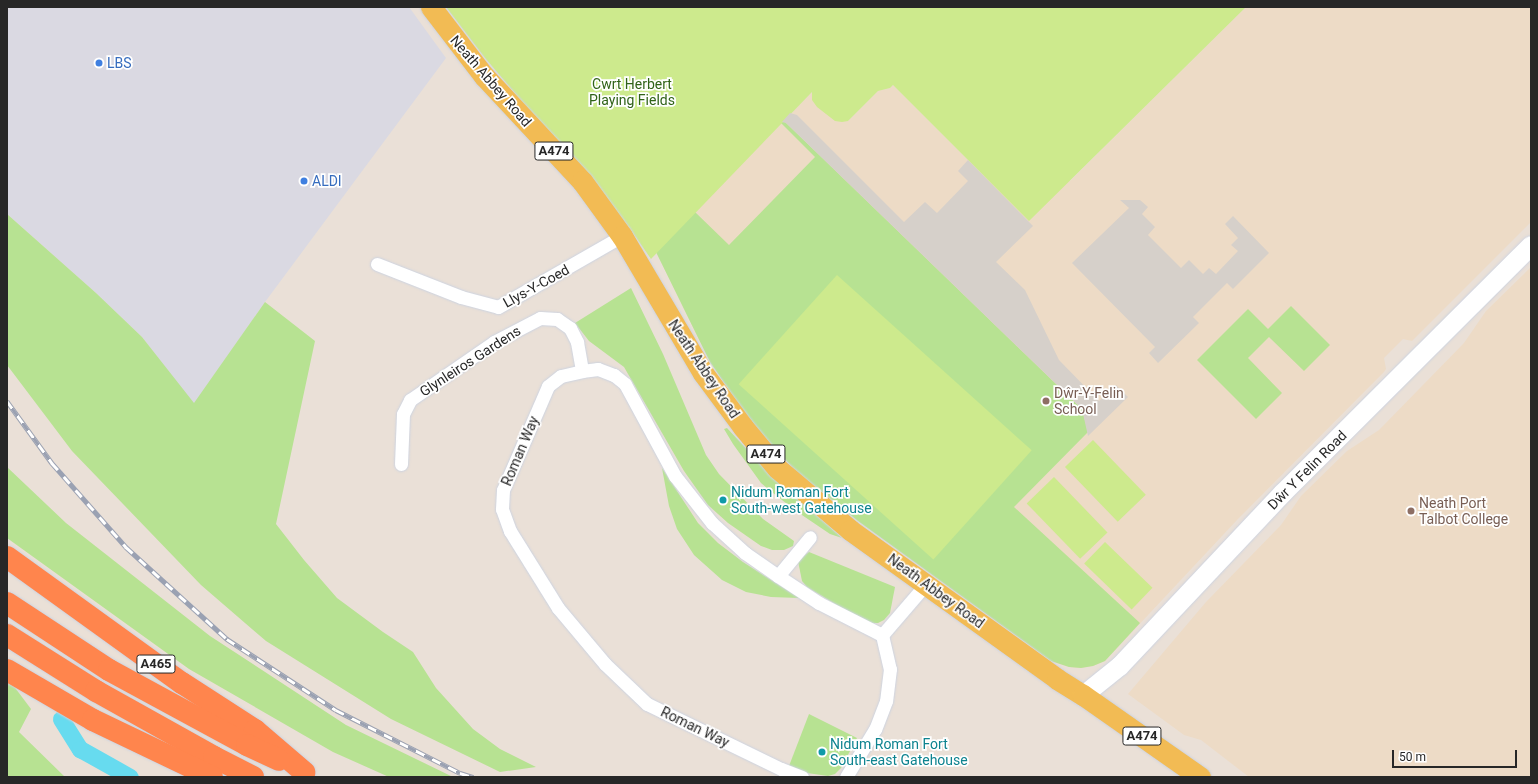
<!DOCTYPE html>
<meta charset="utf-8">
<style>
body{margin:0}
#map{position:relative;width:1538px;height:784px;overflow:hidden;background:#eae0d7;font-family:Roboto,sans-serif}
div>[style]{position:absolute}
.industrial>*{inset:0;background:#dad9e2}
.education>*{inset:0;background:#eddbc6}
.green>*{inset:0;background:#b7e292}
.pitch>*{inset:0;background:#cdea8d;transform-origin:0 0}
.plaza>*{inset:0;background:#d6d0ca}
.canal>*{height:17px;margin:-8.5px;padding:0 8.5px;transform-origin:8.5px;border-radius:8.5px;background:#67dbef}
.roads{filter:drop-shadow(0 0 1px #cdd3e0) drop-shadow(0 0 1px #cdd3e0)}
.street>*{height:13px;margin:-6.5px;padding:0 6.5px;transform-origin:6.5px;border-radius:6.5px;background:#fff}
.secondary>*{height:19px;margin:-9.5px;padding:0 9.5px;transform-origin:9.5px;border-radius:9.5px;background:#fff}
.primary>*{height:21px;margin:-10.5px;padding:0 10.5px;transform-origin:10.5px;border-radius:10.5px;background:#f2bb54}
.highway>*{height:22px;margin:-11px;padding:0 11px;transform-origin:11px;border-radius:11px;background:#ff854d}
.rail>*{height:4.5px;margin-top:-2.25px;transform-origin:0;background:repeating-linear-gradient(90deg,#fff 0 9px,#9aa1b2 0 18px);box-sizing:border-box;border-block:1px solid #9aa1b2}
.dots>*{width:11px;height:11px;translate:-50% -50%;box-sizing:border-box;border:2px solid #fff;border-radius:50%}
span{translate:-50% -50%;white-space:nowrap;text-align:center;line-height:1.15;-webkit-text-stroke:3.5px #fff;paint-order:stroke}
.shield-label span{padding:1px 3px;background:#fff;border:1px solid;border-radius:3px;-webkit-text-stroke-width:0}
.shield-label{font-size:13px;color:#272727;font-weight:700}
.shop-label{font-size:14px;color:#366cbe}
.left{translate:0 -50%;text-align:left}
.street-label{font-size:14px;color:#272727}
.park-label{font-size:14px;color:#306318}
.education-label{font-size:14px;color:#785e54}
.culture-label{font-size:14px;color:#0d838f}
.frame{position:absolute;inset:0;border:8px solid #272727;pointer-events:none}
.scale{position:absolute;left:1392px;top:750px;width:125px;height:18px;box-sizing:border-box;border:2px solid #272727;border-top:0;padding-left:5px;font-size:12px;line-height:14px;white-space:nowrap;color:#272727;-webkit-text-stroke:3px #fff;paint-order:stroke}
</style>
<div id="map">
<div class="industrial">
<div style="clip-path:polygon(7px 7px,409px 7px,446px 58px,265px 302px,194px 404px,142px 337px,96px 293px,7px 214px)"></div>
</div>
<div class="education">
<div style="clip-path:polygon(1246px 7px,1531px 7px,1531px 222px,1412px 341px,1403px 339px,1384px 358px,1386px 369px,1384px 372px,1237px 520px,1105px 661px,1093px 666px,1081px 668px,1069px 667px,1051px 661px,858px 521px,710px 362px,656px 252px,812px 92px,848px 121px,878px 91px,890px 88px,893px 85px,984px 176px,1070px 181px)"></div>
<div style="clip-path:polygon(1531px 267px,1531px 777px,1249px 777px,1201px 740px,1184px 735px,1128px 694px,1206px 602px,1281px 525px,1301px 496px,1347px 451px,1379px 430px,1464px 343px,1486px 311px)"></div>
</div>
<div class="green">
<div style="clip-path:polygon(784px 121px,1082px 409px,1088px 432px,1014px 507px,1140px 623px,1105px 661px,1093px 666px,1081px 668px,1069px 667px,1051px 661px,858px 521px,799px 474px,755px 428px,710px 362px,656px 252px,695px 212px,729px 245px,815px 157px,781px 123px)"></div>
<div style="clip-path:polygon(7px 214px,96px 293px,142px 337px,194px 403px,265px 302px,315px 341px,276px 524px,304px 560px,337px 598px,383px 632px,413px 652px,436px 688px,473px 729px,500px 749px,536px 767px,500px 772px,391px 719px,266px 641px,201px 585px,72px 451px,7px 365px)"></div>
<div style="clip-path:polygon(631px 288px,663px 354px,706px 455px,719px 474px,763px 519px,794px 541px,793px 546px,784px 550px,772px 550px,761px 546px,728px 523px,708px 505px,684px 471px,624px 367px,589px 341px,575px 323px)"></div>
<div style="clip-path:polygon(1291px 306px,1330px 345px,1304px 371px,1269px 337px,1248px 358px,1282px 393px,1256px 419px,1197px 360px,1248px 309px,1268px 329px)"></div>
<div style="clip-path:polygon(727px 428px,770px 474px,842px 538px,830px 534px,796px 511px,768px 489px,761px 483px,733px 444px,724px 429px)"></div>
<div style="clip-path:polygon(7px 467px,66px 523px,210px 636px,346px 725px,453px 777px,389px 777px,333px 752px,189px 669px,7px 538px)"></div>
<div style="clip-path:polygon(662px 468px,698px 523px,718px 543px,743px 562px,799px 598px,771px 597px,746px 592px,722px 580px,694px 555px,677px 529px,669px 506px)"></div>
<div style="clip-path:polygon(809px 552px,895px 587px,890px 613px,884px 620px,878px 623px,867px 623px,807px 587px,802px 581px,798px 561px)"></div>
<div style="clip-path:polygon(7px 681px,13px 685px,31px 709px,19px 732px,65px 777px,7px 777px)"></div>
<div style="clip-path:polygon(809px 714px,857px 738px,841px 768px,835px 774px,828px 776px,807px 773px,789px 766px)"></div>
</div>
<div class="pitch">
<div style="clip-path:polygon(446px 7px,1246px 7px,1029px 221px,893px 85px,890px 88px,878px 91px,848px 121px,842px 122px,835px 121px,817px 107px,812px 100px,812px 92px,651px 259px,626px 223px,485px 58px)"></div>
<div style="left:837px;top:275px;width:262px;height:147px;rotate:42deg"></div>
<div style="left:1093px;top:440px;width:76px;height:39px;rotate:46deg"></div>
<div style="left:1054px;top:477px;width:77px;height:38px;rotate:46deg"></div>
<div style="left:1105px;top:542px;width:66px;height:30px;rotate:44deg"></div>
</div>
<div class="plaza">
<div style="clip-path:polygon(790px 113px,797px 115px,904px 222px,925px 202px,937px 213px,968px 181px,958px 171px,968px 160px,1033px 226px,996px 262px,1025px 290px,1059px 360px,1099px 401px,1116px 385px,1128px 397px,1088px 436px,1082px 409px,786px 123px,782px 122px)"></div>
<div style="clip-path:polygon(1120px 200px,1140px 200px,1148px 207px,1142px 214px,1155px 227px,1148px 235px,1181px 268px,1189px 260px,1203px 274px,1209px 268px,1216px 274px,1238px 251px,1231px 245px,1238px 238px,1225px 224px,1233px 216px,1269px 253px,1233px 289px,1227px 283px,1193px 317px,1199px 323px,1158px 363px,1149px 353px,1155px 347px,1072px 263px,1129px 208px)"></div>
</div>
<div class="canal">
<div style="left:61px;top:719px;width:36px;rotate:58deg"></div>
<div style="left:80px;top:749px;width:57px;rotate:29.2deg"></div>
</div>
<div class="roads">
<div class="street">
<div style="left:377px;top:264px;width:90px;rotate:21.4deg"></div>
<div style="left:461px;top:297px;width:38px;rotate:15deg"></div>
<div style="left:498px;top:307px;width:143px;rotate:-29.8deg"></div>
<div style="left:401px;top:464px;width:50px;rotate:-87.7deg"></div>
<div style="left:403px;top:414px;width:16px;rotate:-63deg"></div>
<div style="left:410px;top:400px;width:102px;rotate:-34.6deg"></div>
<div style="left:494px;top:342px;width:52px;rotate:-27.6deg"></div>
<div style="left:540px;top:318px;width:17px;rotate:3deg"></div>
<div style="left:557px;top:319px;width:16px;rotate:35deg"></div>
<div style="left:570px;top:328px;width:16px;rotate:63deg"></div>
<div style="left:577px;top:342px;width:29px;rotate:80deg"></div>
<div style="left:778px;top:576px;width:50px;rotate:-50.6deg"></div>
<div style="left:882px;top:635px;width:67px;rotate:-49.2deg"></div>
<div style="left:802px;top:777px;width:22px;rotate:-159deg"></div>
<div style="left:781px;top:769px;width:149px;rotate:-154.1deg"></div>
<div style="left:647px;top:704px;width:58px;rotate:-136.4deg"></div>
<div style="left:605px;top:664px;width:73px;rotate:-130deg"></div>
<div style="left:558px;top:608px;width:91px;rotate:-121.9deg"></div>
<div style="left:510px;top:531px;width:23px;rotate:-110deg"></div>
<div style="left:502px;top:509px;width:19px;rotate:-87deg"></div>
<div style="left:503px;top:490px;width:113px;rotate:-66.6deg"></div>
<div style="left:548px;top:386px;width:16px;rotate:-38deg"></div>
<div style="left:561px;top:376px;width:22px;rotate:-13deg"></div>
<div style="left:582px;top:371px;width:16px;rotate:-7deg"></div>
<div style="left:598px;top:369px;width:17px;rotate:21deg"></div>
<div style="left:614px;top:375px;width:14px;rotate:39deg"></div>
<div style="left:625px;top:384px;width:105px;rotate:61.5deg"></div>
<div style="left:675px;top:476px;width:60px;rotate:51.8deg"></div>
<div style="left:712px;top:523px;width:45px;rotate:42.3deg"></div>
<div style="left:745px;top:553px;width:40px;rotate:34.9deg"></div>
<div style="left:778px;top:576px;width:49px;rotate:33.4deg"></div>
<div style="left:819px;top:603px;width:71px;rotate:26.9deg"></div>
<div style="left:882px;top:635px;width:35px;rotate:77deg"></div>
<div style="left:890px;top:669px;width:32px;rotate:97deg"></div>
<div style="left:886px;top:701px;width:30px;rotate:111deg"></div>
<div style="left:875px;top:729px;width:56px;rotate:121.1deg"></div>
</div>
<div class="secondary">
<div style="left:1083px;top:695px;width:46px;rotate:-38.9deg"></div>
<div style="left:1119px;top:666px;width:238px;rotate:-46.7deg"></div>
<div style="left:1282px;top:493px;width:351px;rotate:-44.9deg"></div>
</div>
<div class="primary">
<div style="left:431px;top:7px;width:87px;rotate:52.5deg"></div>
<div style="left:484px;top:76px;width:144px;rotate:47deg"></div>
<div style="left:582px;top:181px;width:68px;rotate:54deg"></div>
<div style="left:622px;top:236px;width:159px;rotate:59.4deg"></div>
<div style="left:703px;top:373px;width:67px;rotate:53.5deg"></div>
<div style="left:743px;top:427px;width:53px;rotate:50.3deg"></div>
<div style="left:777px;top:468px;width:96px;rotate:40.3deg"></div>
<div style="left:850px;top:530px;width:255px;rotate:35.7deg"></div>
<div style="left:1057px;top:679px;width:31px;rotate:32deg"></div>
<div style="left:1083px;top:695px;width:143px;rotate:35deg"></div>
</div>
<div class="highway">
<div style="left:7px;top:557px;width:216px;rotate:35.8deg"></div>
<div style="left:182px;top:683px;width:87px;rotate:32.8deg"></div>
<div style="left:255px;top:730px;width:65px;rotate:40.6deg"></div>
<div style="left:7px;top:603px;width:122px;rotate:33.3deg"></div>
<div style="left:109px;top:670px;width:157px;rotate:28.5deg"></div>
<div style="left:247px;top:745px;width:35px;rotate:25deg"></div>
<div style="left:7px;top:635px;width:105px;rotate:32.2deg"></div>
<div style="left:96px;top:691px;width:135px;rotate:29.2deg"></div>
<div style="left:214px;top:757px;width:44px;rotate:27.1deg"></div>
<div style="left:7px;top:670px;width:99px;rotate:30.2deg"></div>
<div style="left:93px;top:720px;width:132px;rotate:25.6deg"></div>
</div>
</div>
<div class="rail">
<div style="left:7px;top:401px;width:77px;rotate:54deg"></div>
<div style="left:52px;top:463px;width:112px;rotate:48.6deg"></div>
<div style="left:126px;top:547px;width:137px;rotate:42.3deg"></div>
<div style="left:227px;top:639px;width:130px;rotate:33.1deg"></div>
<div style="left:336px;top:710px;width:139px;rotate:26.9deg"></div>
<div style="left:460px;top:773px;width:14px;rotate:17deg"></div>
</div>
<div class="dots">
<div style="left:99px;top:63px;background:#3f7fe0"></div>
<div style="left:304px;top:181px;background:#3f7fe0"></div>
<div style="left:1046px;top:401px;background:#8d6e63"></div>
<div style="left:723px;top:500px;background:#0f9aa8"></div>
<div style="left:1411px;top:511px;background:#8d6e63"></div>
<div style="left:822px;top:752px;background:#0f9aa8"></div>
</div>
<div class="shield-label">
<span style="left:554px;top:151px">A474</span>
<span style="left:766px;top:454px">A474</span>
<span style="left:156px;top:664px">A465</span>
<span style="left:1142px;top:736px">A474</span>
</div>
<div class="shop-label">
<span class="left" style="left:107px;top:63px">LBS</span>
<span class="left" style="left:312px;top:181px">ALDI</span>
</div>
<div class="street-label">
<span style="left:491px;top:81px;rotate:49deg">Neath Abbey Road</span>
<span style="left:536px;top:286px;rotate:-29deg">Llys-Y-Coed</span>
<span style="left:470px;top:361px;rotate:-33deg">Glynleiros Gardens</span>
<span style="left:704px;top:369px;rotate:56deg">Neath Abbey Road</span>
<span style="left:520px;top:451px;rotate:-67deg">Roman Way</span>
<span style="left:1307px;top:470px;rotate:-45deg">Dŵr Y Felin Road</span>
<span style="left:936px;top:591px;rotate:36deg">Neath Abbey Road</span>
<span style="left:695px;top:727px;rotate:26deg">Roman Way</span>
</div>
<div class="park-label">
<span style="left:632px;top:92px">Cwrt Herbert<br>Playing Fields</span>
</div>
<div class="education-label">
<span class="left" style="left:1054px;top:401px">Dŵr-Y-Felin<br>School</span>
<span class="left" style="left:1419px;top:511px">Neath Port<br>Talbot College</span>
</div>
<div class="culture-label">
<span class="left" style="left:731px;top:500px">Nidum Roman Fort<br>South-west Gatehouse</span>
<span class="left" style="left:830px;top:752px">Nidum Roman Fort<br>South-east Gatehouse</span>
</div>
<div class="frame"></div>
<div class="scale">50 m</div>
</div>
